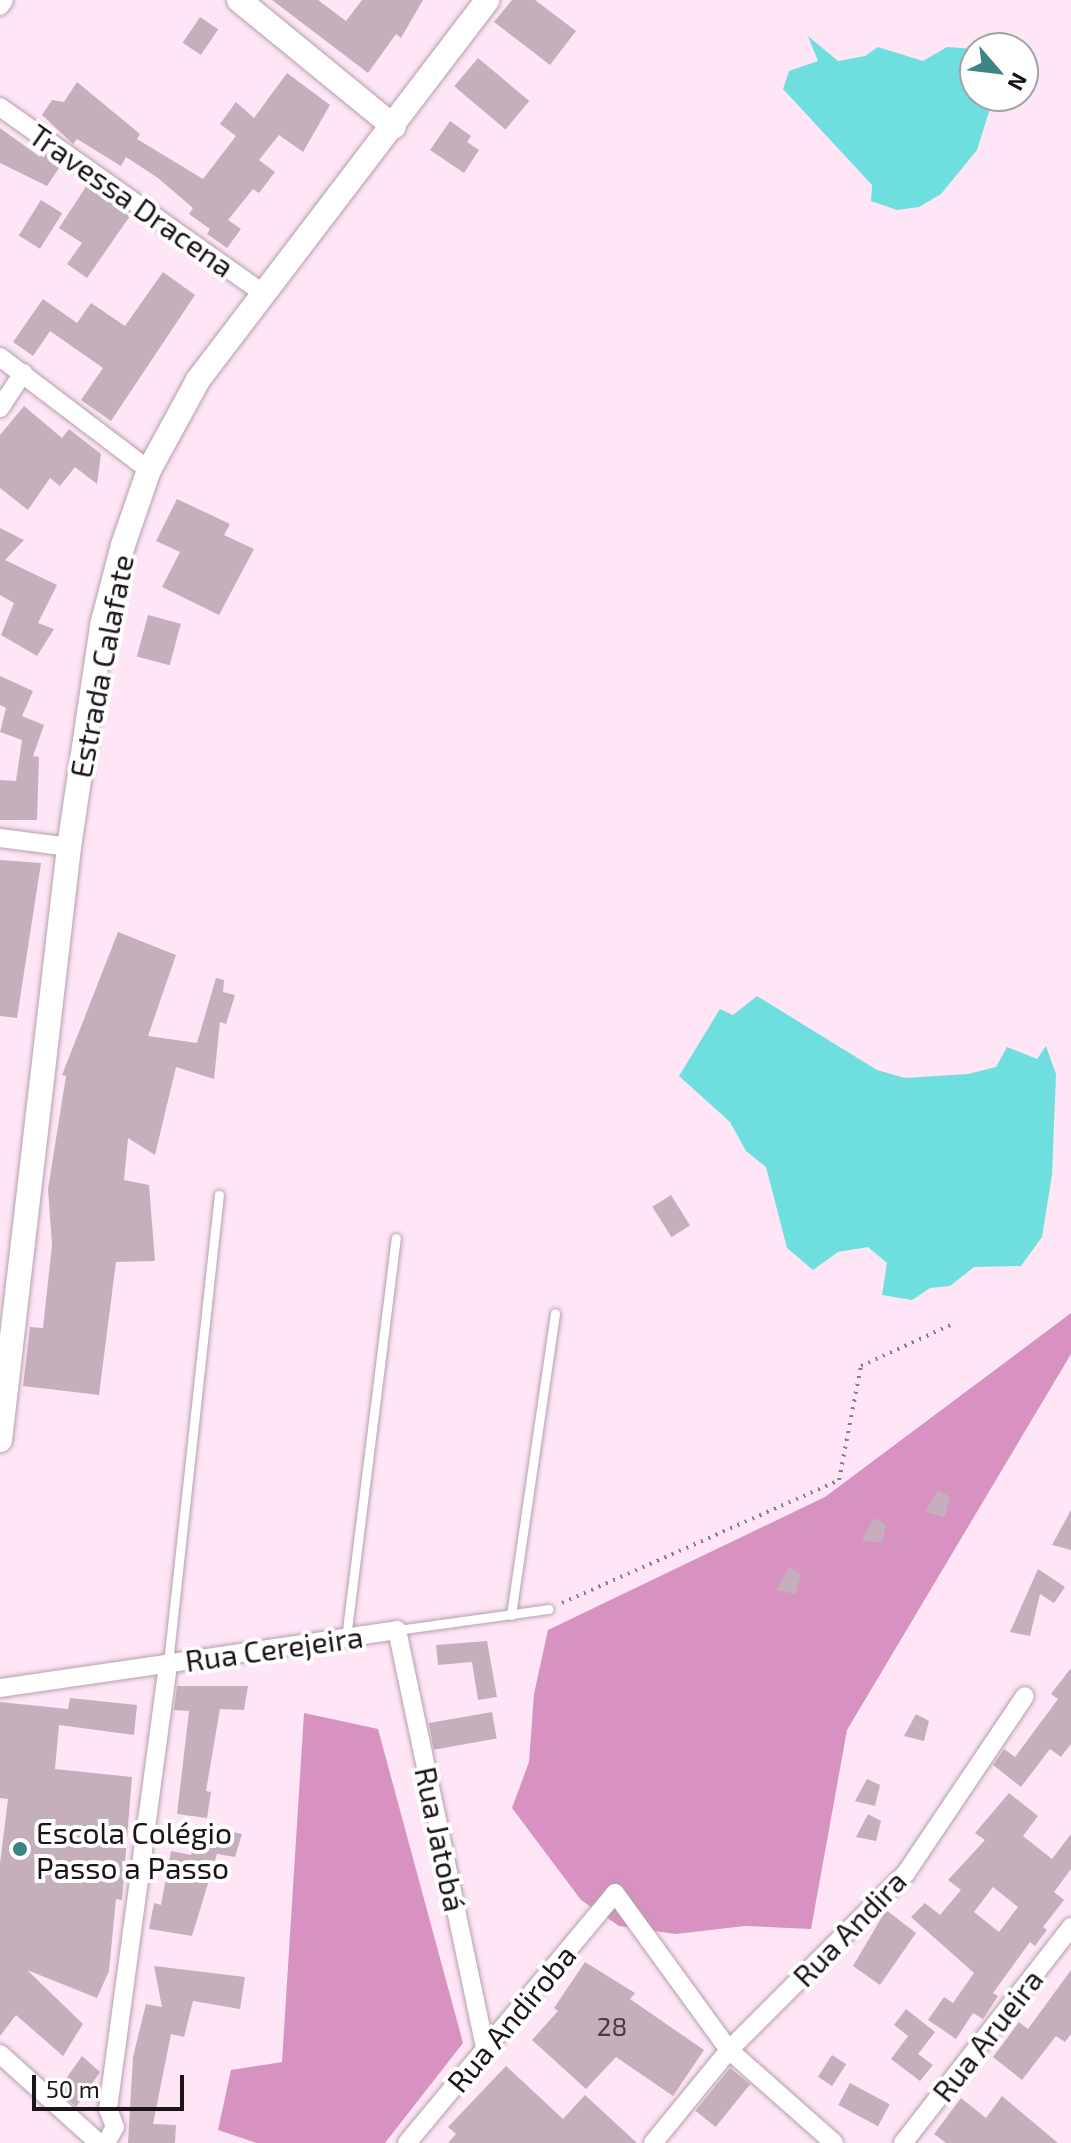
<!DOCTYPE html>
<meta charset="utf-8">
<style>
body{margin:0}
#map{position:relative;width:1071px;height:2143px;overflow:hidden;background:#fee6f6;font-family:"Exo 2",sans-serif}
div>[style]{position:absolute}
.forest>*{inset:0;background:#d792c1}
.water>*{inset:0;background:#6edede}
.building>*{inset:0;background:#c5afbd;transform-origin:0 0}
.path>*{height:4px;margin-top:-2px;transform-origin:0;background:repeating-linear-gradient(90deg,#8c7c87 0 2px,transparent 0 8px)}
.roads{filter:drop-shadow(0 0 2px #b59fad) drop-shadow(0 0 2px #b59fad)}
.service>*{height:9px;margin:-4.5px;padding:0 4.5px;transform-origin:4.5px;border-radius:4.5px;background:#fff}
.minor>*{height:18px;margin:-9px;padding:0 9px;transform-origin:9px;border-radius:9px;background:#fff}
.tertiary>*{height:24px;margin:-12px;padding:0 12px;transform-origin:12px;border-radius:12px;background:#fff}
.dots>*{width:22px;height:22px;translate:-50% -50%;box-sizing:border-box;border:4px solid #fff;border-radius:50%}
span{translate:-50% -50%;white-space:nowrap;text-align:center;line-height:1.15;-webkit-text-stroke:8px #fff;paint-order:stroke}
.number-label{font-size:26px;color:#463b42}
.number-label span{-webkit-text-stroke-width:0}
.street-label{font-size:30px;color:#1c1419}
.poi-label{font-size:30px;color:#1c1419}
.left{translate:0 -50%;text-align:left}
.north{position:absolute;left:959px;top:32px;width:80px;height:80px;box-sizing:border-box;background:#fff;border:2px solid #a4a1a3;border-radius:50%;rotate:118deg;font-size:22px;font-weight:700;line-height:32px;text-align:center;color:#1c1419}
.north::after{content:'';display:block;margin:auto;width:28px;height:36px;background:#3c8585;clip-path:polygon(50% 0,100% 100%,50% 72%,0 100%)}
.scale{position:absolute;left:32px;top:2075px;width:152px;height:36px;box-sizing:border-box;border:4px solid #1c1419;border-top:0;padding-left:10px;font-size:24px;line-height:28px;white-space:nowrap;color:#1c1419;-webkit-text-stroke:6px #fff;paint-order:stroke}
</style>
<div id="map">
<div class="forest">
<div style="clip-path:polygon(1071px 1313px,1071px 1354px,847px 1730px,811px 1929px,745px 1926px,676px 1934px,619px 1926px,581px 1900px,512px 1808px,529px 1762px,534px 1694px,548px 1630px,825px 1497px)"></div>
<div style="clip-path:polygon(304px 1713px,378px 1729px,463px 2043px,385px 2143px,257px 2143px,218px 2130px,231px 2070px,282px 2062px)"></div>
</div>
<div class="water">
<div style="clip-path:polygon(808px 36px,838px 61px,865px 56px,878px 47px,923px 61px,947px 47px,975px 49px,975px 96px,994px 96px,977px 150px,941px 194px,919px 207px,897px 210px,871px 201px,872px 185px,783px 89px,789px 71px,818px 61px)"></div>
<div style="clip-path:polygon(757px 996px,877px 1070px,905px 1078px,968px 1074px,996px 1067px,1007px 1047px,1037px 1059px,1046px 1046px,1056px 1074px,1052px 1175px,1042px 1237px,1021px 1266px,974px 1267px,950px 1286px,930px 1288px,912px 1300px,882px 1295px,887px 1263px,868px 1247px,838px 1252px,813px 1270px,787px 1248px,766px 1167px,746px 1151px,730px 1122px,679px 1076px,720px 1009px,733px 1015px)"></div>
</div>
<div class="building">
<div style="clip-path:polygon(272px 0,318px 0,346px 21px,362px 0,423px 0,401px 38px,396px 34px,368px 73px)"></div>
<div style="clip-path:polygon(512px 0,535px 0,576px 31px,550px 65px,494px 22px)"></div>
<div style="left:200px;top:17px;width:22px;height:31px;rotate:34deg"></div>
<div style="left:478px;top:58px;width:67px;height:37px;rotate:40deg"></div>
<div style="clip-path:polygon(287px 73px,330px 105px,303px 152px,279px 135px,259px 160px,275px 172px,259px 193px,253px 189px,228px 220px,241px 229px,227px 248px,207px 234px,210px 229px,189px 214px,193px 208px,158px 178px,126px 157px,121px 166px,77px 139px,73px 144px,42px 115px,52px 100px,64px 102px,77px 82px,140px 134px,137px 139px,203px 179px,236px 136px,220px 124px,236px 102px,254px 118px)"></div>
<div style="clip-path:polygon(450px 121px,471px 136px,467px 142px,479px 150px,464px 173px,430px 150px)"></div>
<div style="clip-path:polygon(0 128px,40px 157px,43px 152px,61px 165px,47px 186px,0 163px)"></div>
<div style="clip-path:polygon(87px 185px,130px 216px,87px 278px,67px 264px,82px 243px,59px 228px)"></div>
<div style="left:41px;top:200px;width:25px;height:42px;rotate:32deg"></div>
<div style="clip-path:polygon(163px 272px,195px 295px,111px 421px,81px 400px,103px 368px,50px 331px,33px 356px,13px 342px,43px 299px,77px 323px,91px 303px,125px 326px)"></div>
<div style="clip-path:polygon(24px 406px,62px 438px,69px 429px,101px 454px,97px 484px,75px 467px,60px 486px,50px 478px,28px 510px,0 488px,0 435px)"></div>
<div style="clip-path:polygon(177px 499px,230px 524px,224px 535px,254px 549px,219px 615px,162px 587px,180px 552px,156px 541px)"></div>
<div style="clip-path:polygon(0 528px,24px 540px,5px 560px,57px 585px,38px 623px,54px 629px,37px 656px,1px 635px,14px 603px,0 595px)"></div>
<div style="left:148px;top:615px;width:34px;height:43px;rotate:15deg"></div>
<div style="clip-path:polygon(0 676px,33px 691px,22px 716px,44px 725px,33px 756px,39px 757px,37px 820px,0 820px,0 780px,16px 781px,22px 740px,0 732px,6px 708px,0 705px)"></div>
<div style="clip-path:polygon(0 860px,41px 863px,17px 1018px,0 1016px)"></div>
<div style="clip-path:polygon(118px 932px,176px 955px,148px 1036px,197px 1043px,216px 978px,224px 980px,223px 992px,235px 995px,226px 1024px,220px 1022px,214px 1079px,176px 1067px,155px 1155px,128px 1138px,124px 1180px,149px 1185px,155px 1261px,116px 1262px,99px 1395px,23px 1386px,30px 1327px,43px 1328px,52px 1245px,48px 1189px,66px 1076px,62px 1075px)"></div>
<div style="left:671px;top:1195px;width:36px;height:22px;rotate:58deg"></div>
<div style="clip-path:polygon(938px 1490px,950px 1497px,945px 1517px,925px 1512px)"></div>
<div style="clip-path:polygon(1071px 1510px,1071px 1550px,1052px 1545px)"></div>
<div style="clip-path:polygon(874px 1518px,886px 1525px,882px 1543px,862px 1540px)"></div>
<div style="clip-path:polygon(789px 1567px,801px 1574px,796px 1594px,776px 1590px)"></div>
<div style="clip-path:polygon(1038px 1569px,1065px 1587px,1054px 1603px,1040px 1594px,1030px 1636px,1010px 1632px)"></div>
<div style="clip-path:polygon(487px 1641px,497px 1697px,478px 1700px,472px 1662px,438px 1665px,436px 1645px)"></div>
<div style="clip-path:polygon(1071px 1668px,1071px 1744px,1061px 1757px,1050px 1749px,1021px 1787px,993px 1765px,1004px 1749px,1015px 1757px,1058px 1699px,1051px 1694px)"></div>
<div style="clip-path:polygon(177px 1686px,248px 1686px,244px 1710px,220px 1709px,206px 1791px,211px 1792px,207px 1818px,177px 1814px,189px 1711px,174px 1710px)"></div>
<div style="clip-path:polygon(70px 1698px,137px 1705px,134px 1735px,59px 1725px,55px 1769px,132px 1777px,122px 1900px,116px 1899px,109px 1971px,97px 1998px,27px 1970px,83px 2024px,63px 2056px,16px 2015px,0 2036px,0 1863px,8px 1799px,0 1798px,0 1702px,68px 1709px)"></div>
<div style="left:492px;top:1712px;width:27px;height:64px;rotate:80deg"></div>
<div style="clip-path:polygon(916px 1714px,929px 1721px,924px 1741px,904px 1736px)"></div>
<div style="clip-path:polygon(867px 1779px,880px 1785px,875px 1806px,855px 1801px)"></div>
<div style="clip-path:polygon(evenodd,1009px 1793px,1038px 1816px,1023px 1836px,1052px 1859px,1071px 1834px,1071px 1869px,1054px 1892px,1064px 1900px,1043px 1927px,1047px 1930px,1035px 1946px,1030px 1942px,993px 1993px,998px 1996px,983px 2019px,973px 2013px,956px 2039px,928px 2020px,944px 1997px,953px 2003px,974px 1973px,911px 1917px,925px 1903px,940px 1915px,961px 1890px,948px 1880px,985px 1840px,975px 1833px,1009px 1793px,993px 1887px,1018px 1907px,999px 1932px,974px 1912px,993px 1887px)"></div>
<div style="clip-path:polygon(868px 1814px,881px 1821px,876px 1841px,856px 1837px)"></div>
<div style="clip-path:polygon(197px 1825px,242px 1834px,235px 1857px,217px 1854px,192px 1936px,149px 1929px,154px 1903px,161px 1905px,171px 1851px,191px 1855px)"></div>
<div style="clip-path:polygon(886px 1910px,916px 1933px,880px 1985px,853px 1966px)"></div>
<div style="clip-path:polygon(585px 1962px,635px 1993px,630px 1999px,704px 2050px,673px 2096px,616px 2057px,586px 2089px,532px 2040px,558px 2011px,554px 2008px)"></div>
<div style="clip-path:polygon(154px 1966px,245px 1977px,240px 2009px,193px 2001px,184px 2037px,171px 2034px,153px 2124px,176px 2125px,175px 2143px,128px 2143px,133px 2057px,146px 2004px,162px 2007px)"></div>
<div style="clip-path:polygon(1071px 1970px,1071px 2034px,1065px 2042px,1056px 2036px,1022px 2080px,993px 2057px,1019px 2022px,1028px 2029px)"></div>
<div style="clip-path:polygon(906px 2009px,935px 2032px,918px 2054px,933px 2065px,920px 2081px,891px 2059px,908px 2036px,894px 2025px)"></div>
<div style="left:832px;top:2055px;width:17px;height:26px;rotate:33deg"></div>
<div style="clip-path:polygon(82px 2056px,100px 2072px,76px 2107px,58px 2090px)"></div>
<div style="clip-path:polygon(506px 2066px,563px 2119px,585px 2095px,637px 2143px,448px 2143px,456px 2134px,448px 2127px)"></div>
<div style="left:730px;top:2068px;width:26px;height:55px;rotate:39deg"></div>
<div style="left:850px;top:2083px;width:45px;height:25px;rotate:28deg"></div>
<div style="clip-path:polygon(1002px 2096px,1058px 2143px,946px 2143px,934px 2134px,961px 2098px,986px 2118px)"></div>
</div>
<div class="path">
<div style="left:562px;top:1603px;width:303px;rotate:-23.9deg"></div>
<div style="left:839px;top:1480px;width:116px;rotate:-79.1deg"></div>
<div style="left:861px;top:1366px;width:103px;rotate:-24.6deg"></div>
</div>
<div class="roads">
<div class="service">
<div style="left:511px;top:1615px;width:305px;rotate:-81.7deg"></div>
<div style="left:397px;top:1630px;width:153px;rotate:-7.9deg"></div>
<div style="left:346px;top:1638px;width:403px;rotate:-82.9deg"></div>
<div style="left:168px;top:1663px;width:471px;rotate:-83.8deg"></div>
</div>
<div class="minor">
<div style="left:0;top:6px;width:7px;rotate:-56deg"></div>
<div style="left:0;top:107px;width:322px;rotate:35.3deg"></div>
<div style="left:0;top:357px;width:187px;rotate:37.2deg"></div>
<div style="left:0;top:408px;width:42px;rotate:-56.7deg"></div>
<div style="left:0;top:838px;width:70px;rotate:7.4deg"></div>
<div style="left:0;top:1688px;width:401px;rotate:-8.3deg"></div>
<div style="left:397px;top:1630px;width:426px;rotate:78.1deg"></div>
<div style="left:0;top:2054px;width:133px;rotate:42deg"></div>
<div style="left:106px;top:2143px;width:18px;rotate:-61deg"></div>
<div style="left:115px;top:2127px;width:19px;rotate:-111deg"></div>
<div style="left:108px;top:2109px;width:450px;rotate:-82.3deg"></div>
<div style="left:407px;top:2143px;width:325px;rotate:-50.2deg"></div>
<div style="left:615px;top:1893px;width:194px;rotate:54deg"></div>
<div style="left:729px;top:2050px;width:140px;rotate:41.5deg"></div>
<div style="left:653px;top:2143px;width:120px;rotate:-50.7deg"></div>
<div style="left:729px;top:2050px;width:250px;rotate:-45deg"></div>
<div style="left:906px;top:1873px;width:213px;rotate:-56.1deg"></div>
<div style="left:903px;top:2143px;width:274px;rotate:-52.1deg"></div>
</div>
<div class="tertiary">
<div style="left:239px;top:0;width:200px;rotate:39.3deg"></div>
<div style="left:0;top:1440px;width:597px;rotate:-83.36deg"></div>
<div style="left:69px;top:847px;width:224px;rotate:-81.5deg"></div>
<div style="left:102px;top:625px;width:83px;rotate:-75.3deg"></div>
<div style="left:123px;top:545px;width:79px;rotate:-70.9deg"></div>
<div style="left:149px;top:470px;width:102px;rotate:-61.4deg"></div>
<div style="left:198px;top:380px;width:477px;rotate:-52.7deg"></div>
</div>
</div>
<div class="dots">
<div style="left:20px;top:1849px;background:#3c8585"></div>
</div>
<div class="number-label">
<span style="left:612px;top:2026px">28</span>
</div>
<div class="street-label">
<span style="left:132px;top:200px;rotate:35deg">Travessa Dracena</span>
<span style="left:101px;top:666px;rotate:-79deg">Estrada Calafate</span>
<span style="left:274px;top:1648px;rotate:-8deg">Rua Cerejeira</span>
<span style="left:441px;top:1839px;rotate:78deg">Rua Jatobá</span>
<span style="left:849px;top:1928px;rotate:-46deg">Rua Andira</span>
<span style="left:511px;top:2018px;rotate:-50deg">Rua Andiroba</span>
<span style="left:987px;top:2035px;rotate:-52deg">Rua Arueira</span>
</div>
<div class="poi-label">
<span class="left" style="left:36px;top:1849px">Escola Colégio<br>Passo a Passo</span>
</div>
<div class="north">N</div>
<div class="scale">50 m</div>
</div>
